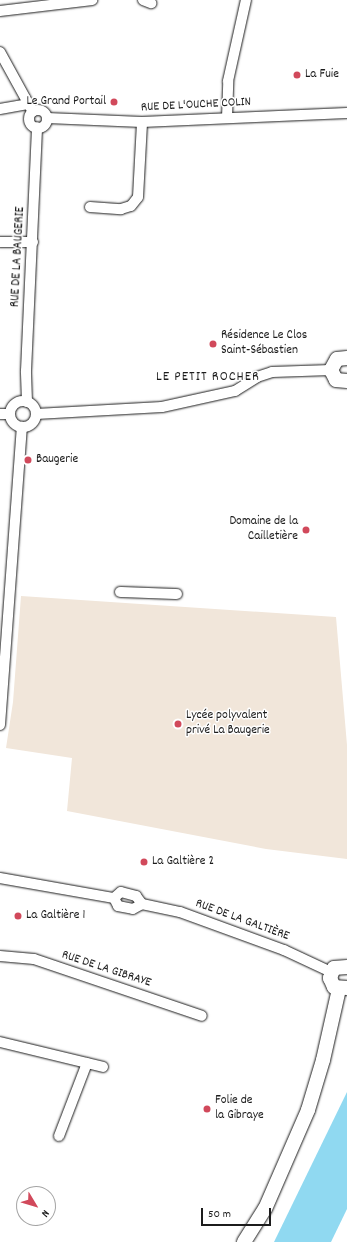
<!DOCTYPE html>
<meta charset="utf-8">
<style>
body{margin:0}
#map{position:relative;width:347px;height:1242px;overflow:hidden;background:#fff;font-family:Dekko,sans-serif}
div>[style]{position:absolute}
.built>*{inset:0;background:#f1e6da}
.water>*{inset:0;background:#90d9f1}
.roads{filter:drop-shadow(0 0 1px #1c1c1c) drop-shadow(0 0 1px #1c1c1c)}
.minor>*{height:10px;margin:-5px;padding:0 5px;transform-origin:5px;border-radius:5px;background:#fff}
.minor>.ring{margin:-5px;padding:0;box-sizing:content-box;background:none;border:10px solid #fff;border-radius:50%}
.secondary>*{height:14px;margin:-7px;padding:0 7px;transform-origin:7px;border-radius:7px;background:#fff}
.dots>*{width:11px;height:11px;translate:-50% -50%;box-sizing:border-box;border:2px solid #fff;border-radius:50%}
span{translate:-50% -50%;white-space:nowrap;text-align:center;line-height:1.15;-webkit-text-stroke:3px #fff;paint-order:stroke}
.poi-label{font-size:13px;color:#1c1c1c}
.left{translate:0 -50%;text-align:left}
.right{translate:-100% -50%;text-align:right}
.street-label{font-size:13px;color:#1c1c1c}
.neighbourhood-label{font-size:14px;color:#1c1c1c;letter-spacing:1px}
.north{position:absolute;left:16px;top:1186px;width:40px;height:40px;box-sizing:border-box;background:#fff;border:1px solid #a4a4a4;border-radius:50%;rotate:128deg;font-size:11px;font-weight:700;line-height:16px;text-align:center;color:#1c1c1c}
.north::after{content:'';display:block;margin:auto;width:14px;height:18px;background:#d1495b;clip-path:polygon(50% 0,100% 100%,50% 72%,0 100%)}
.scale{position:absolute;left:201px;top:1208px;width:70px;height:18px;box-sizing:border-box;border:2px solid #1c1c1c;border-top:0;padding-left:5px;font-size:12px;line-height:14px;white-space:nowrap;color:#1c1c1c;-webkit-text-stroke:3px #fff;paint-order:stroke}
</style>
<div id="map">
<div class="built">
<div style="clip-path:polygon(21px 596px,336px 617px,347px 745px,347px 859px,266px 849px,67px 811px,72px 758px,6px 748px,13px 702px)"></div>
</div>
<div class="water">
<div style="clip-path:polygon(347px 1092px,347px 1209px,331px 1242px,274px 1242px)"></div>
</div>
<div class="roads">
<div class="minor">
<div style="left:143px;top:0;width:9px;rotate:21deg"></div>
<div style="left:0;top:11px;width:93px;rotate:-6.8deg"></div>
<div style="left:0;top:52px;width:68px;rotate:61.2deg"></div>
<div style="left:0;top:109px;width:28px;rotate:-10deg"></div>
<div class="ring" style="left:29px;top:110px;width:8px;height:8px"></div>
<div style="left:47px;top:118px;width:95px;rotate:2.4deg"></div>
<div style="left:142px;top:122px;width:205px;rotate:-2.5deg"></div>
<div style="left:227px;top:118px;width:37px;rotate:-88deg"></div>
<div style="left:228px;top:81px;width:83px;rotate:-77.5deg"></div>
<div style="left:90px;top:207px;width:31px;rotate:4deg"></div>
<div style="left:121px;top:209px;width:10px;rotate:-17deg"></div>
<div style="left:131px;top:206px;width:11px;rotate:-52deg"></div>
<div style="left:138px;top:197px;width:75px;rotate:-86.9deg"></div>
<div style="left:0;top:242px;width:33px"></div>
<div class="ring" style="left:10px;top:401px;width:16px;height:16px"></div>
<div style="left:27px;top:402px;width:31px;rotate:-92deg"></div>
<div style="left:26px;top:371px;width:244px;rotate:-87.4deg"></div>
<div style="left:0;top:414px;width:10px"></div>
<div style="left:36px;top:414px;width:126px;rotate:-3.2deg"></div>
<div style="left:162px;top:407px;width:75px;rotate:-12.4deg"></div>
<div style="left:235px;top:391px;width:26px;rotate:-32deg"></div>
<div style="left:257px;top:377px;width:16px;rotate:-18deg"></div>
<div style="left:272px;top:372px;width:59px;rotate:-1.9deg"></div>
<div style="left:120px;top:592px;width:57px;rotate:2deg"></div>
<div style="left:0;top:725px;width:299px;rotate:-85.8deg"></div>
<div style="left:0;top:878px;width:116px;rotate:10deg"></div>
<div style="left:114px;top:898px;width:9px;rotate:-41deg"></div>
<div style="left:121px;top:892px;width:16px;rotate:15deg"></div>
<div style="left:136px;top:896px;width:10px;rotate:53deg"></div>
<div style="left:114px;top:898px;width:9px;rotate:63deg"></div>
<div style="left:118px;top:906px;width:15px;rotate:11deg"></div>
<div style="left:133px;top:909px;width:10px;rotate:-29deg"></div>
<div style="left:142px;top:904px;width:39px;rotate:12deg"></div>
<div style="left:180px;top:912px;width:111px;rotate:20.1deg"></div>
<div style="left:284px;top:950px;width:52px;rotate:25.1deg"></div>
<div style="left:0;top:956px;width:34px;rotate:5deg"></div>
<div style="left:34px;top:959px;width:177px;rotate:18.7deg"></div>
<div style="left:0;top:1042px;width:106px;rotate:13.6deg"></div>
<div style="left:59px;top:1136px;width:78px;rotate:-69deg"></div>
</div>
<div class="secondary">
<div style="left:347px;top:358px;width:10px;rotate:174deg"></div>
<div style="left:337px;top:359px;width:13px;rotate:119deg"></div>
<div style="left:331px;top:370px;width:11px;rotate:63deg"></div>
<div style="left:336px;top:380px;width:11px;rotate:5deg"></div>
<div style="left:347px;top:967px;width:13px;rotate:176deg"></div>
<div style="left:334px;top:968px;width:11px;rotate:112deg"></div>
<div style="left:330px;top:978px;width:10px;rotate:66deg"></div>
<div style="left:334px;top:987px;width:13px;rotate:4deg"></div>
<div style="left:244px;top:1242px;width:39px;rotate:-58deg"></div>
<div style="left:265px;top:1209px;width:108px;rotate:-66.5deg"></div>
<div style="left:308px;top:1110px;width:52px;rotate:-73.3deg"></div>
<div style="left:323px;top:1060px;width:73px;rotate:-77.3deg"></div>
</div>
</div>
<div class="dots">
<div style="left:297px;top:75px;background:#d1495b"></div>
<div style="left:114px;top:102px;background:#d1495b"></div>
<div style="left:213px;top:344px;background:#d1495b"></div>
<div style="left:28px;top:460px;background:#d1495b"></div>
<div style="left:306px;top:530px;background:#d1495b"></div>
<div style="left:178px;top:724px;background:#d1495b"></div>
<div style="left:144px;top:862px;background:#d1495b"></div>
<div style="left:18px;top:916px;background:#d1495b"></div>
<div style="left:207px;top:1109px;background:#d1495b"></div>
</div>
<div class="poi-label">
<span class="left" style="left:305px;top:75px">La Fuie</span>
<span class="right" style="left:106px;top:102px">Le Grand Portail</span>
<span class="left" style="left:221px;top:344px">Résidence Le Clos<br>Saint-Sébastien</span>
<span class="left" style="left:36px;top:460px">Baugerie</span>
<span class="right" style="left:298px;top:530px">Domaine de la<br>Cailletière</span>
<span class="left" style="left:186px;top:724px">Lycée polyvalent<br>privé La Baugerie</span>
<span class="left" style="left:152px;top:862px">La Galtière 2</span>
<span class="left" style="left:26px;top:916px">La Galtière 1</span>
<span class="left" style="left:215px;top:1109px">Folie de<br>la Gibraye</span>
</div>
<div class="street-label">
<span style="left:196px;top:106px;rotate:-3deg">RUE DE L'OUCHE COLIN</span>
<span style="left:19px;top:257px;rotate:-87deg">RUE DE LA BAUGERIE</span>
<span style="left:242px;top:921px;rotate:20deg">RUE DE LA GALTIÈRE</span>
<span style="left:106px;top:970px;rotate:18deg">RUE DE LA GIBRAYE</span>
</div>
<div class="neighbourhood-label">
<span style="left:208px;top:377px">LE PETIT ROCHER</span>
</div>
<div class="north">N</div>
<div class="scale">50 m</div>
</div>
